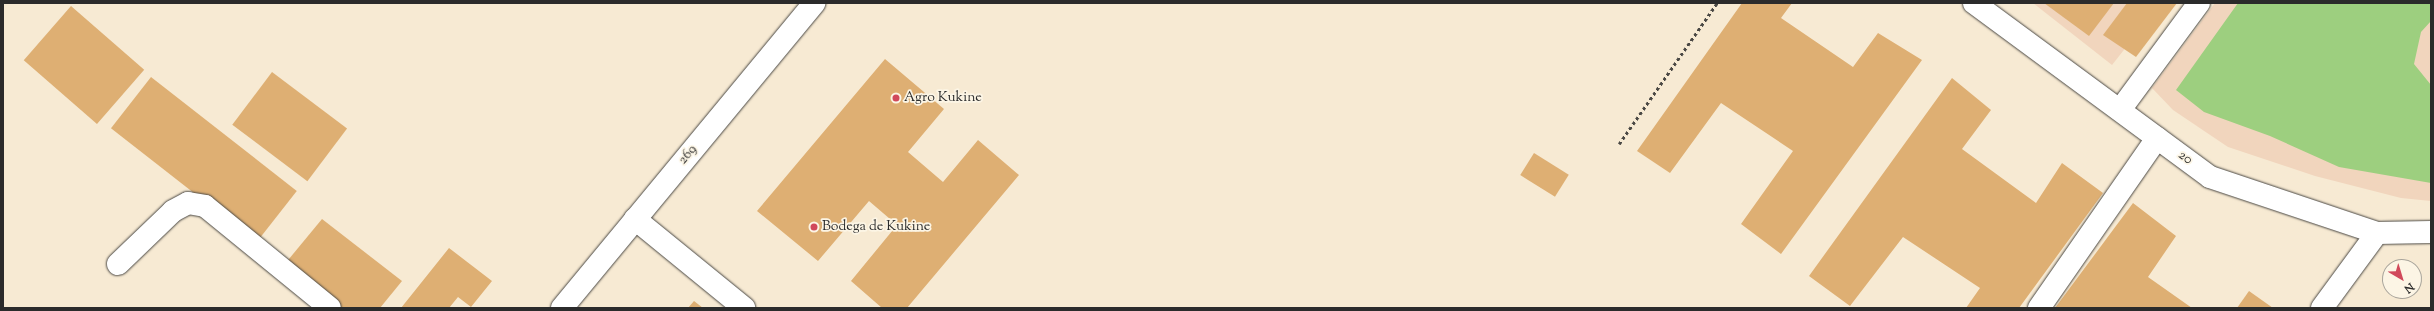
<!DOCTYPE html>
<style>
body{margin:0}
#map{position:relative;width:2434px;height:311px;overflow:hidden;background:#f7ead3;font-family:"Sorts Mill Goudy",serif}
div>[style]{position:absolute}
.built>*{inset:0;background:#f1d5bd}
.green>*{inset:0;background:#9dcf7f}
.building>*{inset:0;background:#deaf73;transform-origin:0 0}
.path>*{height:2.5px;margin-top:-1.25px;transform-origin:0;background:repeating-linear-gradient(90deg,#4a4844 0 3px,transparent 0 6px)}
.roads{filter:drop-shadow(0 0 1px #4a4844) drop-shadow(0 0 1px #4a4844)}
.minor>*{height:22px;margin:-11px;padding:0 11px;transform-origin:11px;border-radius:11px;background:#fff}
.dots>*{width:11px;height:11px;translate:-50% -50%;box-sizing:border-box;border:2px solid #fcf5e5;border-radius:50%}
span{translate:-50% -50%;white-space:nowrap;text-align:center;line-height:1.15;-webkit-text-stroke:3.5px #fcf5e5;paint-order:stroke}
.poi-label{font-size:14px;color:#2b2b2b}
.left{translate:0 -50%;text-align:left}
.street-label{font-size:14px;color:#2b2b2b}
.frame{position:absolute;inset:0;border:4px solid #2b2b2b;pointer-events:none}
.north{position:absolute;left:2382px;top:259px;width:40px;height:40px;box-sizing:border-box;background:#fcf5e5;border:1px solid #a8a49b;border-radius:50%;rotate:142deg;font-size:11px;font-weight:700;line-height:16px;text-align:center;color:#2b2b2b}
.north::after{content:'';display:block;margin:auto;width:14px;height:18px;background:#d1495b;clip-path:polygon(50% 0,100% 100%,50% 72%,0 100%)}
</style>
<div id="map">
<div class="built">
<div style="clip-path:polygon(2033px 3px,2161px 3px,2112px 65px)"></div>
<div style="clip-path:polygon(2215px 3px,2431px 3px,2431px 201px,2401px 198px,2315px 176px,2228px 147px,2173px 110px,2152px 88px)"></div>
</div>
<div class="green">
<div style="clip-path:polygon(2238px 3px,2431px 3px,2431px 21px,2421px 32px,2414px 64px,2431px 85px,2431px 183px,2339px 167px,2270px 136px,2204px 112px,2176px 90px)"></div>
</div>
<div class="building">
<div style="clip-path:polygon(1742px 3px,1792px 3px,1781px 18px,1853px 67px,1878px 33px,1922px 60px,1781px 254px,1741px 224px,1793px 151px,1721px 103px,1670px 173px,1637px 151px)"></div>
<div style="clip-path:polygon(2044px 3px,2114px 3px,2089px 36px)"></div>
<div style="clip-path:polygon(2127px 3px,2177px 3px,2136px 57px,2103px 35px)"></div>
<div style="left:71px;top:6px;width:97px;height:72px;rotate:41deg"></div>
<div style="clip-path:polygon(885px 59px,944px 109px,908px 152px,943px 182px,978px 140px,1019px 175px,907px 308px,882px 308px,851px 281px,897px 225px,869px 201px,818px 261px,757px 211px)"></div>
<div style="left:272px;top:72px;width:94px;height:66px;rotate:37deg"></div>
<div style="left:151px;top:77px;width:185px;height:65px;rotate:38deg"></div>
<div style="clip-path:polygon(1952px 78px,1991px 110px,1962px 149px,2036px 203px,2062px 163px,2103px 193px,2019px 308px,1966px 308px,1980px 288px,1903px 237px,1850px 306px,1809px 276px)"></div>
<div style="left:1534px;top:153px;width:41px;height:26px;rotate:32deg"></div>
<div style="clip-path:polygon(2133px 203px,2176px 236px,2148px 277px,2192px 308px,2055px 308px)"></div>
<div style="clip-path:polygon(322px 219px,402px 281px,380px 308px,338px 308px,284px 265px)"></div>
<div style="clip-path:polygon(449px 248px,492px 281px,471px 307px,458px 297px,449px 308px,401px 308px)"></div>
<div style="clip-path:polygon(2249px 291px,2273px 308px,2237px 308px)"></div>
<div style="clip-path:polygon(694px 301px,703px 308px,688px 308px)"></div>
</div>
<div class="path">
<div style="left:1619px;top:144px;width:172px;rotate:-55.2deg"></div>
</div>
<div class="roads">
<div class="minor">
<div style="left:1974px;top:3px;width:293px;rotate:36.4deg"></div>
<div style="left:2210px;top:177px;width:176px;rotate:18.5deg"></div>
<div style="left:2377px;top:233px;width:54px;rotate:-1.1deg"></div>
<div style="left:2120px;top:110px;width:133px;rotate:-53.6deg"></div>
<div style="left:635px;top:219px;width:141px;rotate:39.2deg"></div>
<div style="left:118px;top:264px;width:76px;rotate:-43.9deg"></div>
<div style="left:173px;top:211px;width:17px;rotate:-28deg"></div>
<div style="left:188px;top:203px;width:17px;rotate:10deg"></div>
<div style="left:205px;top:206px;width:161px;rotate:39.2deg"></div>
<div style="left:562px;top:308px;width:396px;rotate:-50.4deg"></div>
<div style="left:2039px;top:308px;width:207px;rotate:-55.2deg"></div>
<div style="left:2322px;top:308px;width:93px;rotate:-53.7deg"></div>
</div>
</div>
<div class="dots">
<div style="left:896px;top:98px;background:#d1495b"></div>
<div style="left:814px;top:227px;background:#d1495b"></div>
</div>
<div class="poi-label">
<span class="left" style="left:904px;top:98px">Agro Kukine</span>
<span class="left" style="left:822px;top:227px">Bodega de Kukine</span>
</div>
<div class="street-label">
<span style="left:688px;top:155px;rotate:-50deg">269</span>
<span style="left:2185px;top:158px;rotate:37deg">20</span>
</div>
<div class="frame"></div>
<div class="north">N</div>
</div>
